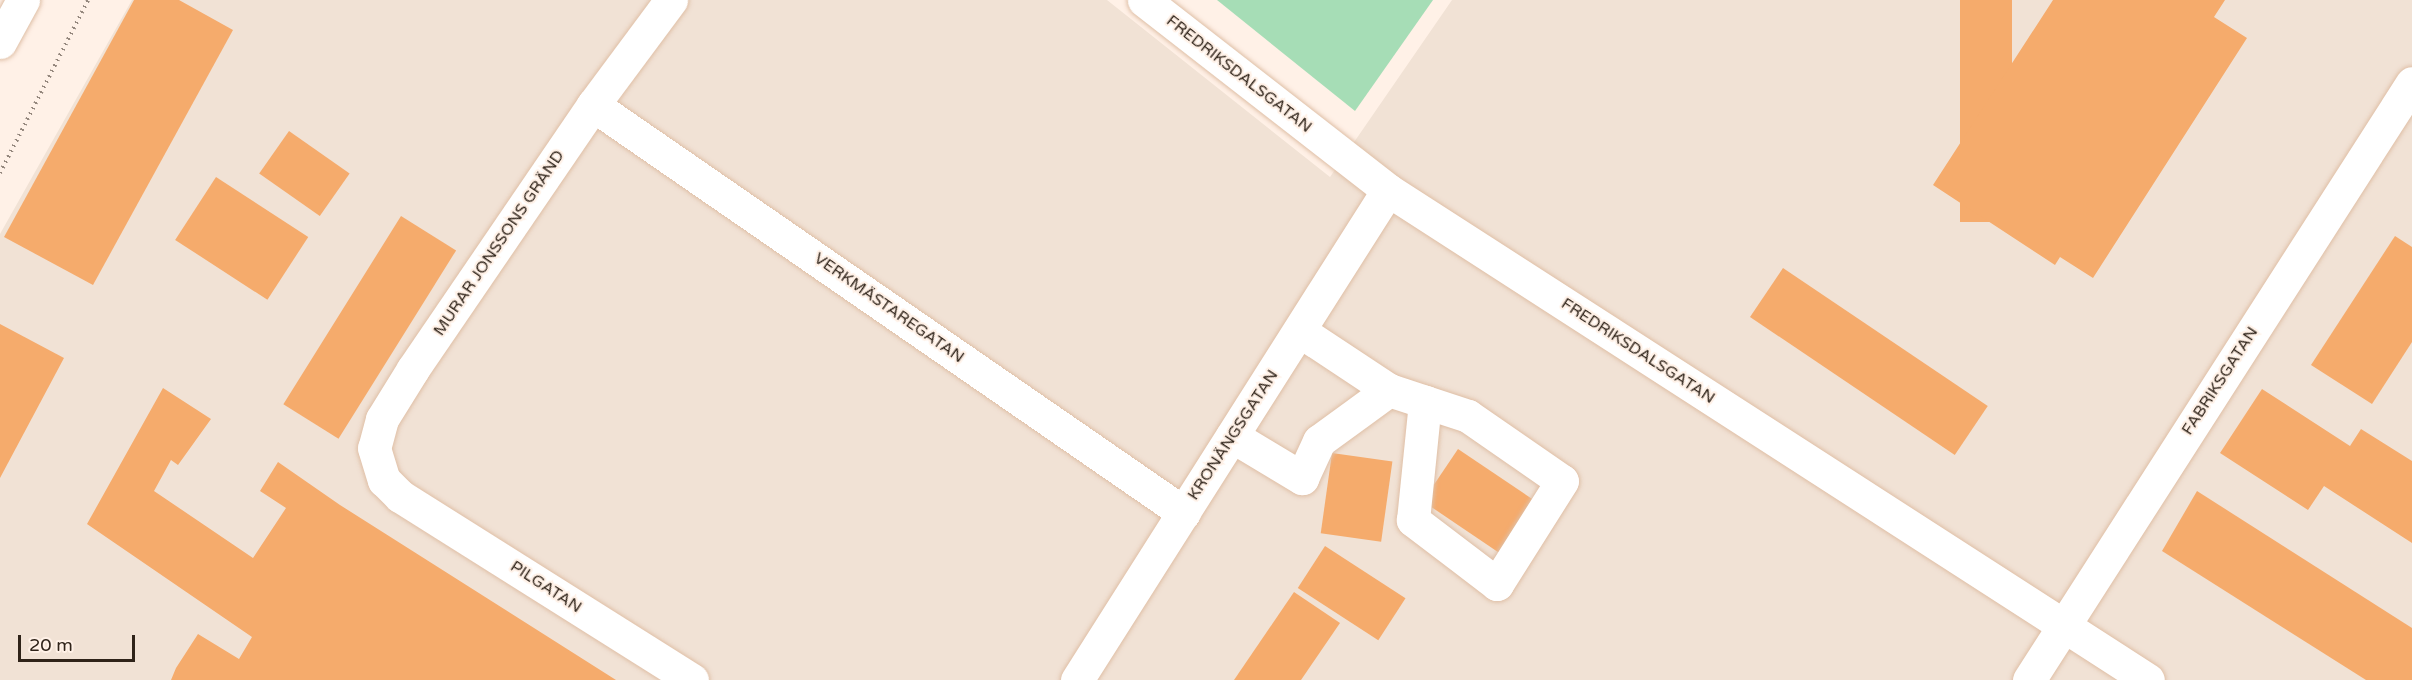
<!DOCTYPE html>
<meta charset="utf-8">
<style>
body{margin:0}
#map{position:relative;width:2412px;height:680px;overflow:hidden;background:#fff1e7;font-family:"Varela Round",sans-serif}
div>[style]{position:absolute}
.built>*{inset:0;background:#f1e2d5}
.green>*{inset:0;background:#a6ddb6}
.building>*{inset:0;background:#f5ab6c;transform-origin:0 0}
.path>*{height:4px;margin-top:-2px;transform-origin:0;background:repeating-linear-gradient(90deg,#94877d 0 1.5px,transparent 0 6px)}
.roads{filter:drop-shadow(0 0 2px #dfbfa6) drop-shadow(0 0 2px #dfbfa6)}
.minor>*{height:33px;margin:-16.5px;padding:0 16.5px;transform-origin:16.5px;border-radius:16.5px;background:#fff}
span{translate:-50% -50%;white-space:nowrap;text-align:center;line-height:1.15;-webkit-text-stroke:4.5px #fff1e7;paint-order:stroke}
.street-label{font-size:16px;color:#2f2319}
.scale{position:absolute;left:18px;top:635px;width:117px;height:27px;box-sizing:border-box;border:3px solid #2f2319;border-top:0;padding-left:8px;font-size:18px;line-height:21px;white-space:nowrap;color:#2f2319;-webkit-text-stroke:4px #fff1e7;paint-order:stroke}
</style>
<div id="map">
<div class="built">
<div style="clip-path:polygon(132px 0,1107px 0,1330px 177px,1452px 0,2412px 0,2412px 680px,0 680px,0 234px)"></div>
</div>
<div class="green">
<div style="clip-path:polygon(1217px 0,1433px 0,1355px 111px)"></div>
</div>
<div class="building">
<div style="clip-path:polygon(134px 0,179px 0,233px 30px,93px 285px,4px 237px)"></div>
<div style="left:1960px;top:0;width:52px;height:222px"></div>
<div style="clip-path:polygon(2053px 0,2225px 0,2214px 17px,2247px 38px,2093px 278px,2060px 257px,2055px 265px,1933px 185px)"></div>
<div style="left:289px;top:131px;width:74px;height:52px;rotate:35deg"></div>
<div style="left:216px;top:177px;width:110px;height:75px;rotate:33deg"></div>
<div style="left:401px;top:216px;width:65px;height:222px;rotate:32deg"></div>
<div style="clip-path:polygon(2395px 236px,2412px 247px,2412px 342px,2372px 404px,2311px 365px)"></div>
<div style="left:1783px;top:268px;width:247px;height:59px;rotate:34deg"></div>
<div style="clip-path:polygon(0 324px,64px 358px,0 478px)"></div>
<div style="clip-path:polygon(163px 388px,211px 419px,178px 465px,171px 460px,154px 491px,253px 558px,286px 508px,260px 491px,278px 462px,340px 505px,616px 680px,171px 680px,176px 668px,198px 634px,239px 659px,252px 637px,87px 524px)"></div>
<div style="clip-path:polygon(2262px 389px,2350px 446px,2361px 429px,2412px 461px,2412px 543px,2324px 486px,2308px 510px,2220px 453px)"></div>
<div style="left:1458px;top:449px;width:92px;height:63px;rotate:34deg"></div>
<div style="left:1332px;top:453px;width:61px;height:81px;rotate:8deg"></div>
<div style="clip-path:polygon(2197px 491px,2412px 628px,2412px 680px,2366px 680px,2162px 551px)"></div>
<div style="left:1325px;top:546px;width:96px;height:50px;rotate:33deg"></div>
<div style="clip-path:polygon(1294px 592px,1340px 623px,1301px 680px,1234px 680px)"></div>
</div>
<div class="path">
<div style="left:0;top:173px;width:194px;rotate:-63deg"></div>
</div>
<div class="roads">
<div class="minor">
<div style="left:671px;top:0;width:131px;rotate:126.6deg"></div>
<div style="left:593px;top:105px;width:320px;rotate:124.3deg"></div>
<div style="left:413px;top:369px;width:59px;rotate:121.8deg"></div>
<div style="left:382px;top:419px;width:30px;rotate:105deg"></div>
<div style="left:374px;top:448px;width:34px;rotate:73deg"></div>
<div style="left:384px;top:480px;width:23px;rotate:45deg"></div>
<div style="left:400px;top:496px;width:345px;rotate:32.2deg"></div>
<div style="left:1144px;top:0;width:309px;rotate:37.9deg"></div>
<div style="left:1388px;top:190px;width:904px;rotate:32.81deg"></div>
<div style="left:0;top:42px;width:48px;rotate:-61.3deg"></div>
<div style="left:593px;top:105px;width:718px;rotate:34.62deg"></div>
<div style="left:1389px;top:390px;width:83px;rotate:18.2deg"></div>
<div style="left:1468px;top:416px;width:114px;rotate:34.7deg"></div>
<div style="left:1562px;top:481px;width:122px;rotate:122.3deg"></div>
<div style="left:1497px;top:584px;width:106px;rotate:-142.7deg"></div>
<div style="left:1413px;top:520px;width:119px;rotate:-84.2deg"></div>
<div style="left:1232px;top:436px;width:82px;rotate:31deg"></div>
<div style="left:1302px;top:478px;width:41px;rotate:-65.3deg"></div>
<div style="left:1319px;top:441px;width:87px;rotate:-36.1deg"></div>
<div style="left:1389px;top:390px;width:107px;rotate:-146.5deg"></div>
<div style="left:1077px;top:680px;width:580px;rotate:-57.6deg"></div>
<div style="left:2029px;top:680px;width:709px;rotate:-57.32deg"></div>
</div>
</div>
<div class="street-label">
<span style="left:1239px;top:74px;rotate:38deg">FREDRIKSDALSGATAN</span>
<span style="left:499px;top:243px;rotate:-56deg">MURAR JONSSONS GRÄND</span>
<span style="left:889px;top:308px;rotate:35deg">VERKMÄSTAREGATAN</span>
<span style="left:1638px;top:351px;rotate:33deg">FREDRIKSDALSGATAN</span>
<span style="left:2220px;top:381px;rotate:-57deg">FABRIKSGATAN</span>
<span style="left:1233px;top:435px;rotate:-57deg">KRONÄNGSGATAN</span>
<span style="left:546px;top:587px;rotate:33deg">PILGATAN</span>
</div>
<div class="scale">20 m</div>
</div>
